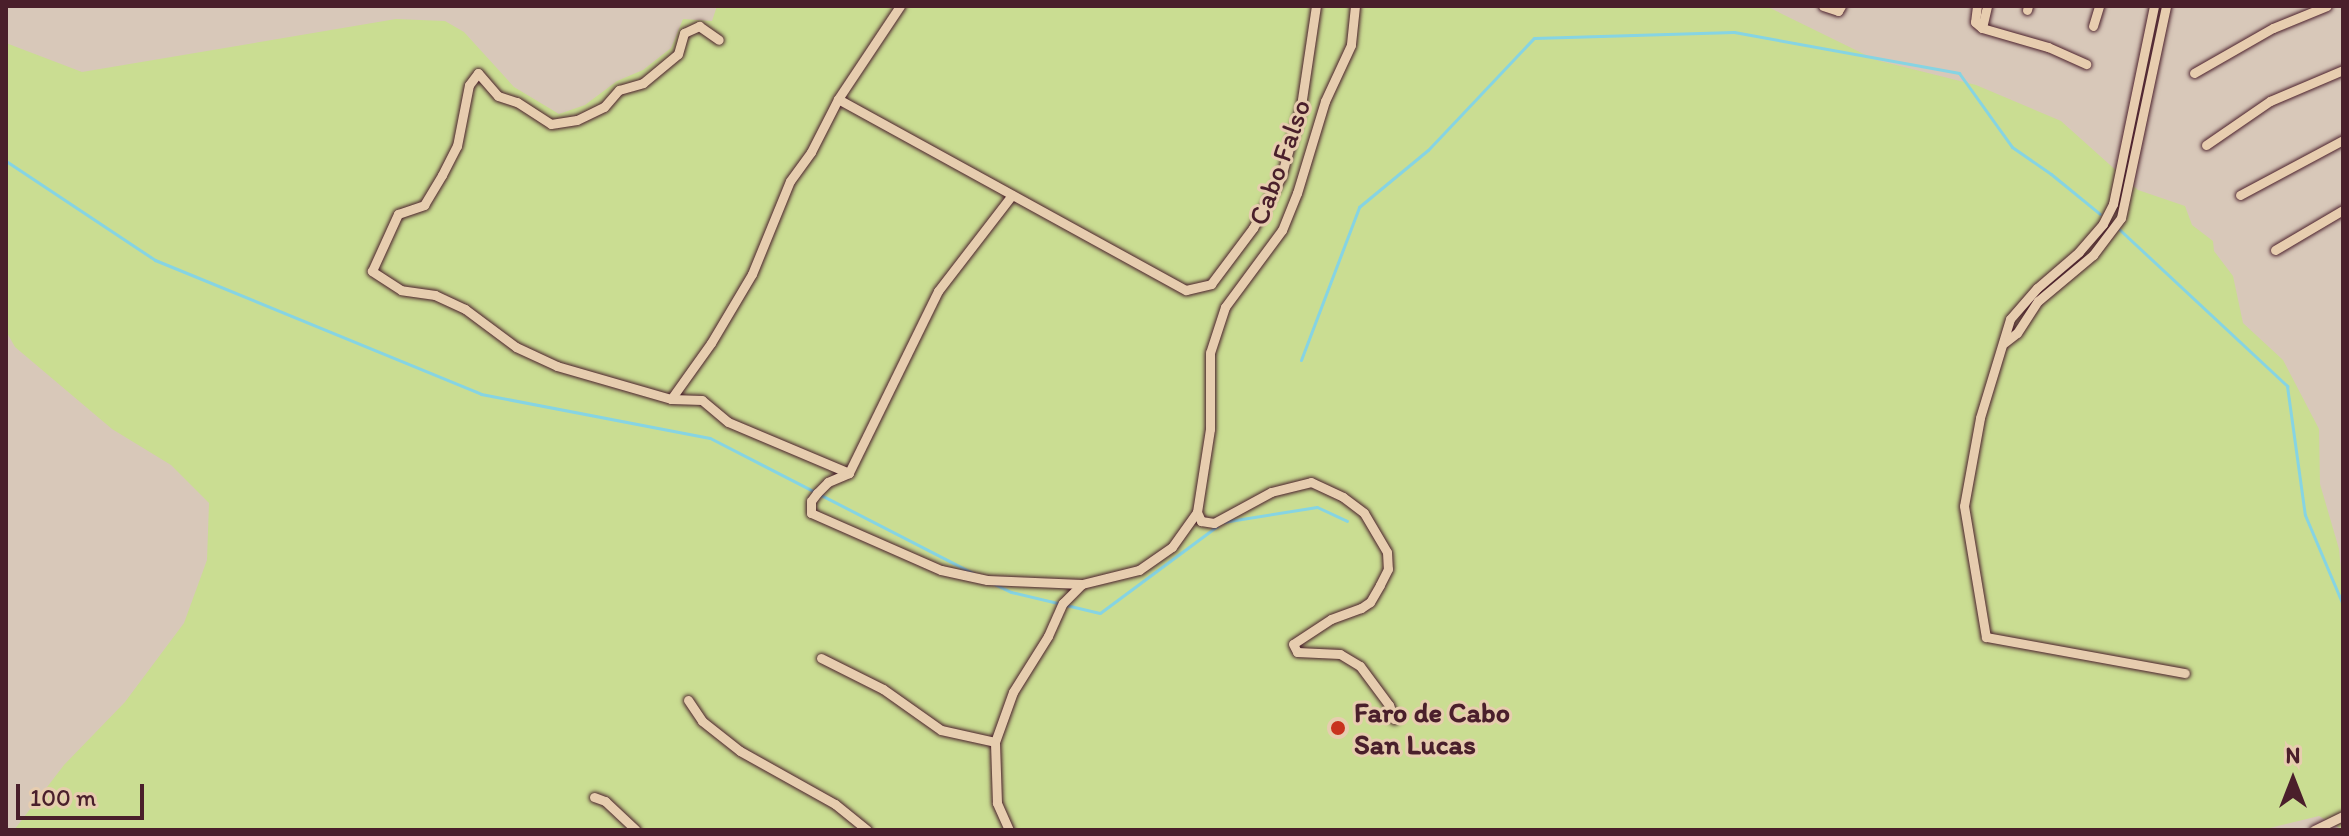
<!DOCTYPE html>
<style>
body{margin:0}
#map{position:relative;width:2349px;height:836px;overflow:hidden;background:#d8c8b9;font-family:Itim,sans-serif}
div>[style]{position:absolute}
.green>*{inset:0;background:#cadd92}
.stream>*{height:3px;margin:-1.5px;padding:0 1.5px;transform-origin:1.5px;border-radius:1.5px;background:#86d4e3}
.roads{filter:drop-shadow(0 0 2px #4a1f2b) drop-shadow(0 0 2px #4a1f2b)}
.minor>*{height:9px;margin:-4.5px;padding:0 4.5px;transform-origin:4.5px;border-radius:4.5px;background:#e7cdaf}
.dots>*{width:22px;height:22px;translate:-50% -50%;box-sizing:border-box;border:4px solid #e7cdaf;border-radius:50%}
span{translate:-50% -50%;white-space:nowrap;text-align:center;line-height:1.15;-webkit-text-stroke:6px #e7cdaf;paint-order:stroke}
.street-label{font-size:28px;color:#4a1f2b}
.poi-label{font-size:28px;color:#4a1f2b;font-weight:700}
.left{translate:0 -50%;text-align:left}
.frame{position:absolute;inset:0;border:8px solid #4a1f2b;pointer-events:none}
.north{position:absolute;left:2253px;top:740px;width:80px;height:80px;-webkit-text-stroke:6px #e7cdaf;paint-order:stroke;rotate:0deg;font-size:22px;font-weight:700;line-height:32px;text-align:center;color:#4a1f2b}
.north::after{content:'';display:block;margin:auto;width:28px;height:36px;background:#4a1f2b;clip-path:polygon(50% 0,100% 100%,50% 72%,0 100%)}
.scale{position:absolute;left:16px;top:784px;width:128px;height:36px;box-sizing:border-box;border:4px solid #4a1f2b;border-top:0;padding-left:10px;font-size:24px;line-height:28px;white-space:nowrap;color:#4a1f2b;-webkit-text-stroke:6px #e7cdaf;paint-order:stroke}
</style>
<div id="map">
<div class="green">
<div style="clip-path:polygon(717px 6px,1766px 6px,1876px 60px,1976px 85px,2061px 121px,2138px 190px,2185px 206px,2192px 225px,2213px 241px,2214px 251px,2233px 276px,2243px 323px,2283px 360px,2319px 429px,2320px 484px,2339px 549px,2343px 593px,2343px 830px,2319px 816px,2262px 830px,14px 830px,64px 765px,125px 702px,184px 623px,207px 560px,209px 503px,171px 465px,112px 429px,15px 347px,6px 331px,6px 43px,82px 72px,396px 19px,445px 21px,464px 32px,514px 87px,559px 114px,585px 105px,617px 81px,643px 70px,671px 48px,683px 19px,712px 21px)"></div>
</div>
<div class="stream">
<div style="left:6px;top:161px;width:179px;rotate:33.6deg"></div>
<div style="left:155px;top:260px;width:352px;rotate:22.3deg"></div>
<div style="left:481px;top:394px;width:233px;rotate:10.9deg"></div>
<div style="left:710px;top:438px;width:296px;rotate:27.2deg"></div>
<div style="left:2120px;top:230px;width:229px;rotate:43deg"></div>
<div style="left:2287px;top:386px;width:130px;rotate:82.1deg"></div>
<div style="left:2305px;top:515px;width:98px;rotate:67.1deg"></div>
<div style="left:1301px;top:360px;width:164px;rotate:-69.2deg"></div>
<div style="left:1359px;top:207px;width:89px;rotate:-39.6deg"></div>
<div style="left:1428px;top:150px;width:154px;rotate:-46.6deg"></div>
<div style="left:1534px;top:38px;width:200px;rotate:-1.7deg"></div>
<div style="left:1734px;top:32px;width:229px;rotate:10.3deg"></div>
<div style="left:1959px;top:73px;width:91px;rotate:54.4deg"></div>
<div style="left:2012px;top:147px;width:47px;rotate:34.7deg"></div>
<div style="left:2051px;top:174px;width:63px;rotate:39.2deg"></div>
<div style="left:1223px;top:522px;width:95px;rotate:-9.1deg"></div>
<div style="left:1317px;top:507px;width:33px;rotate:25deg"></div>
<div style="left:994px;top:584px;width:19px;rotate:25deg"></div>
<div style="left:1011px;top:592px;width:91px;rotate:13.3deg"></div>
<div style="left:1100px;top:613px;width:146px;rotate:-36.6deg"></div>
</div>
<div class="roads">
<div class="minor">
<div style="left:1355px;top:6px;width:39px;rotate:96deg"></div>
<div style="left:1351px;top:45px;width:62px;rotate:114.9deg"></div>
<div style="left:1325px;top:101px;width:96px;rotate:106.9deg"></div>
<div style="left:1297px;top:193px;width:40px;rotate:112deg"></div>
<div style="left:1282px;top:230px;width:96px;rotate:126.5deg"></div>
<div style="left:1225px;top:307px;width:48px;rotate:108.1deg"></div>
<div style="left:1210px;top:353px;width:76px;rotate:90deg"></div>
<div style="left:1210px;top:429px;width:84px;rotate:98.9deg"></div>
<div style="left:1197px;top:512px;width:10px;rotate:66deg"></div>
<div style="left:1201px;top:521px;width:13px;rotate:9deg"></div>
<div style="left:1214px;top:523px;width:65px;rotate:-28.5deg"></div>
<div style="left:1271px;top:492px;width:41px;rotate:-14deg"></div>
<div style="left:1311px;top:482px;width:35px;rotate:25deg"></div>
<div style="left:1343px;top:497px;width:26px;rotate:37deg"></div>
<div style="left:1364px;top:513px;width:45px;rotate:59.5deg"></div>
<div style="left:1387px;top:552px;width:17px;rotate:87deg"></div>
<div style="left:1388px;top:569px;width:18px;rotate:117deg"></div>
<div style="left:1380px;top:585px;width:20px;rotate:120deg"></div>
<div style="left:1370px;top:602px;width:11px;rotate:146deg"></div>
<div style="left:1361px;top:608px;width:32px;rotate:160deg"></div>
<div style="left:1331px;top:619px;width:45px;rotate:146.7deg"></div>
<div style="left:1293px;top:644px;width:9px;rotate:63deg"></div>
<div style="left:1297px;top:652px;width:43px;rotate:2.7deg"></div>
<div style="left:1340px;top:654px;width:23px;rotate:31deg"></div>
<div style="left:1360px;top:666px;width:49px;rotate:53.4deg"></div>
<div style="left:1389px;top:705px;width:15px;rotate:70deg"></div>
<div style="left:1823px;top:6px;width:16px;rotate:18deg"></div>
<div style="left:1838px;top:11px;width:6px;rotate:-59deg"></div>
<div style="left:1977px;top:6px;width:16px;rotate:97deg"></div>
<div style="left:1975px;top:22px;width:9px;rotate:41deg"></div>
<div style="left:2154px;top:6px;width:202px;rotate:101.7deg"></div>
<div style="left:2113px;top:204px;width:22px;rotate:117deg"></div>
<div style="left:2103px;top:224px;width:37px;rotate:131deg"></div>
<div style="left:2079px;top:252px;width:55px;rotate:139.4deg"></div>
<div style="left:2037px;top:288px;width:41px;rotate:131.1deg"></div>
<div style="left:2010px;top:319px;width:103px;rotate:106.9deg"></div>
<div style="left:1980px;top:418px;width:89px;rotate:100.3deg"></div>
<div style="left:1964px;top:506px;width:133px;rotate:80.5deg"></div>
<div style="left:1986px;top:637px;width:202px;rotate:10.3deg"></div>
<div style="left:2027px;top:10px;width:4px;rotate:-76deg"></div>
<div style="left:2093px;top:26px;width:21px;rotate:-73deg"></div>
<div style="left:1982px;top:28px;width:69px;rotate:16.1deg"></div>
<div style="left:2048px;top:47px;width:42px;rotate:24.1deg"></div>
<div style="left:1982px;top:28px;width:23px;rotate:-77deg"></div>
<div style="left:2194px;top:73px;width:91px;rotate:-29.7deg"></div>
<div style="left:2273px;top:28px;width:58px;rotate:-22.2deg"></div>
<div style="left:838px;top:99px;width:397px;rotate:28.8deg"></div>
<div style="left:1186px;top:290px;width:26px;rotate:-13deg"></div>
<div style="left:1211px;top:284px;width:70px;rotate:-53.1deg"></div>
<div style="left:1253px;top:228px;width:58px;rotate:-61.2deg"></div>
<div style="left:1281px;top:177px;width:74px;rotate:-74.3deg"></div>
<div style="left:1301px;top:106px;width:101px;rotate:-81.5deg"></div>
<div style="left:2206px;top:145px;width:78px;rotate:-34.5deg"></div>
<div style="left:2270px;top:101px;width:79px;rotate:-23deg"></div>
<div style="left:1012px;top:195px;width:121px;rotate:127.6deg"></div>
<div style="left:938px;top:291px;width:203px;rotate:116.1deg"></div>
<div style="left:849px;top:473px;width:23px;rotate:157deg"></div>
<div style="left:828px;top:482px;width:16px;rotate:135deg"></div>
<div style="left:817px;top:493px;width:10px;rotate:127deg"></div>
<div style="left:811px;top:501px;width:12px;rotate:90deg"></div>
<div style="left:811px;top:513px;width:142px;rotate:23.7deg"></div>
<div style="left:941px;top:570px;width:47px;rotate:12.3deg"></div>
<div style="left:987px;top:580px;width:95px;rotate:2.4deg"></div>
<div style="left:2240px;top:195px;width:117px;rotate:-28.1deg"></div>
<div style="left:2275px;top:250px;width:79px;rotate:-30.5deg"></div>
<div style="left:2004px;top:343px;width:16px;rotate:-38deg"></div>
<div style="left:2017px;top:333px;width:38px;rotate:-57deg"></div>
<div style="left:2038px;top:301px;width:72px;rotate:-39.9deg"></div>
<div style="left:2093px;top:255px;width:46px;rotate:-52.9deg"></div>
<div style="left:2121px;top:218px;width:217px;rotate:-78deg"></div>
<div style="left:671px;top:399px;width:119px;rotate:-163.9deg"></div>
<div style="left:557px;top:366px;width:45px;rotate:-155.1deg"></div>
<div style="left:516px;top:347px;width:64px;rotate:-143.3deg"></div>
<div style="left:465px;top:309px;width:33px;rotate:-155deg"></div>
<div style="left:435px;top:295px;width:34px;rotate:-172deg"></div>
<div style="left:401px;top:290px;width:35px;rotate:-147deg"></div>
<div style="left:372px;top:271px;width:63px;rotate:-65.5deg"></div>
<div style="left:398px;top:214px;width:28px;rotate:-19deg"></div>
<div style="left:424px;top:205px;width:35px;rotate:-59deg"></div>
<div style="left:442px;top:175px;width:33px;rotate:-63deg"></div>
<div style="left:457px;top:146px;width:62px;rotate:-78.9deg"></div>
<div style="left:469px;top:85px;width:15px;rotate:-53deg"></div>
<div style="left:478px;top:73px;width:30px;rotate:49deg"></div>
<div style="left:498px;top:96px;width:20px;rotate:18deg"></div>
<div style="left:517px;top:102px;width:40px;rotate:32.9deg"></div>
<div style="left:551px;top:124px;width:26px;rotate:-9deg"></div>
<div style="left:577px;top:120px;width:30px;rotate:-26deg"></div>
<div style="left:604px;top:107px;width:23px;rotate:-49deg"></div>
<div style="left:619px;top:90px;width:25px;rotate:-16deg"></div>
<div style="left:643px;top:83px;width:45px;rotate:-39.6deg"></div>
<div style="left:678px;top:54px;width:22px;rotate:-74deg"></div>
<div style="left:684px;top:33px;width:17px;rotate:-25deg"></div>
<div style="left:699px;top:26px;width:24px;rotate:35deg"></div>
<div style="left:849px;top:473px;width:131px;rotate:-157.1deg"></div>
<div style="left:728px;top:422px;width:34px;rotate:-140deg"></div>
<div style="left:702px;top:400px;width:31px;rotate:-178deg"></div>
<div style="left:671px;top:399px;width:69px;rotate:-54.5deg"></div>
<div style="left:711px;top:343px;width:80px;rotate:-59.3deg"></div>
<div style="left:752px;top:274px;width:100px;rotate:-67.8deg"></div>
<div style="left:790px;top:181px;width:36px;rotate:-54deg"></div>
<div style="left:811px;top:152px;width:59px;rotate:-63deg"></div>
<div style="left:838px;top:99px;width:112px;rotate:-56.3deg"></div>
<div style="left:821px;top:658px;width:69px;rotate:26.6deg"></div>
<div style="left:883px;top:689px;width:71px;rotate:35.3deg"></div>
<div style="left:941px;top:730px;width:55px;rotate:12.5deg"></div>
<div style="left:688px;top:700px;width:25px;rotate:56deg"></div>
<div style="left:702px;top:721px;width:48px;rotate:38.3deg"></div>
<div style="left:740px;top:751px;width:109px;rotate:29.2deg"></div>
<div style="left:835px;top:804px;width:41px;rotate:39.1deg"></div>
<div style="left:594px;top:797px;width:12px;rotate:20deg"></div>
<div style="left:605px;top:801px;width:42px;rotate:43.1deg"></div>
<div style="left:1009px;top:830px;width:30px;rotate:-114deg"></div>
<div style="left:997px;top:803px;width:61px;rotate:-91.9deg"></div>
<div style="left:995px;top:742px;width:53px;rotate:-70.2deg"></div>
<div style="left:1013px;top:692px;width:66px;rotate:-58deg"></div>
<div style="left:1048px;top:636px;width:36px;rotate:-66deg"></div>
<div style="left:1063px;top:603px;width:27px;rotate:-45deg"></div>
<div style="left:1082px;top:584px;width:59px;rotate:-13.8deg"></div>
<div style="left:1139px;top:570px;width:40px;rotate:-34.9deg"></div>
<div style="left:1172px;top:547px;width:43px;rotate:-54.5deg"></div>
<div style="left:2314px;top:830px;width:32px;rotate:-26deg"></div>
</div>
</div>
<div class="dots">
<div style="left:1338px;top:728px;background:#c8321e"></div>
</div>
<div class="street-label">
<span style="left:1279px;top:162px;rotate:-70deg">Cabo Falso</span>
</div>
<div class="poi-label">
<span class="left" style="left:1354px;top:728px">Faro de Cabo<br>San Lucas</span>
</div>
<div class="frame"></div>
<div class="north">N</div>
<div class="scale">100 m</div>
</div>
